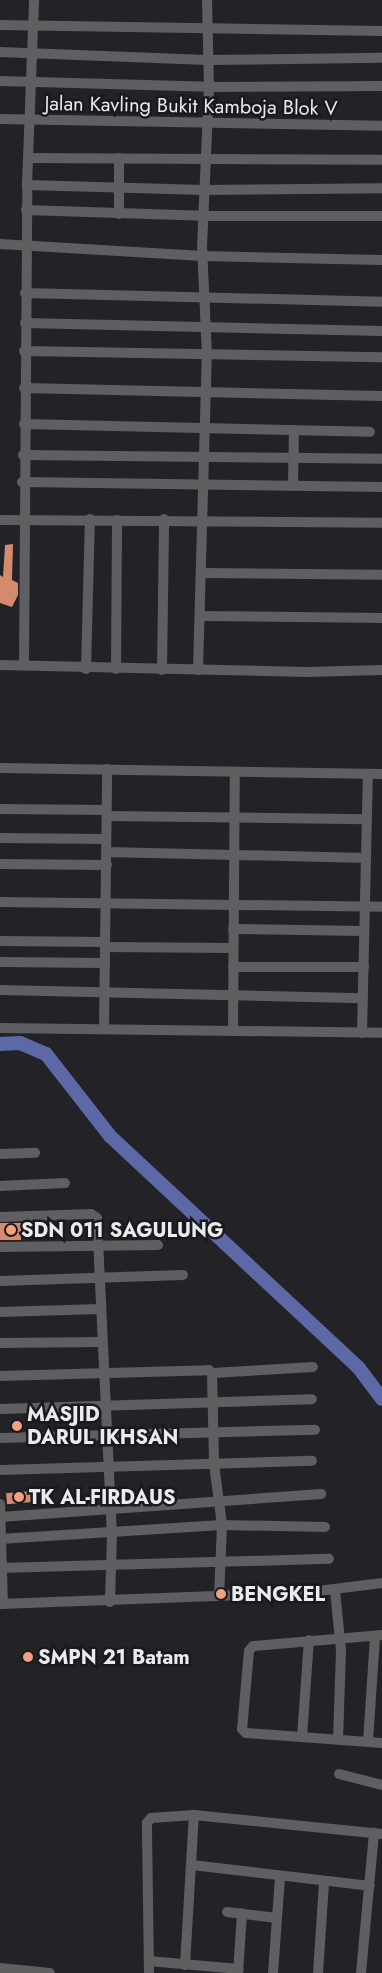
<!DOCTYPE html>
<style>
body{margin:0}
#map{position:relative;width:382px;height:1973px;overflow:hidden;background:#232327;font-family:Jost,sans-serif}
div>[style]{position:absolute}
.river>*{height:14px;margin:-7px;padding:0 7px;transform-origin:7px;border-radius:7px;background:#5d68a7}
.building>*{inset:0;background:#d38a6d;transform-origin:0 0}
.minor>*{height:10px;margin:-5px;padding:0 5px;transform-origin:5px;border-radius:5px;background:#5f5f61}
.dots>*{width:14px;height:14px;translate:-50% -50%;box-sizing:border-box;border:2px solid #191a1d;border-radius:50%}
span{translate:-50% -50%;white-space:nowrap;text-align:center;line-height:1.15;-webkit-text-stroke:5px #191a1d;paint-order:stroke}
.street-label{font-size:20px;color:#ebebee}
.poi-label{font-size:20px;color:#ebebee;font-weight:700}
.left{translate:0 -50%;text-align:left}
</style>
<div id="map">
<div class="river">
<div style="left:0;top:1044px;width:20px;rotate:-3deg"></div>
<div style="left:20px;top:1043px;width:28px;rotate:23deg"></div>
<div style="left:46px;top:1054px;width:104px;rotate:52deg"></div>
<div style="left:110px;top:1136px;width:339px;rotate:43deg"></div>
<div style="left:358px;top:1367px;width:40px;rotate:53deg"></div>
</div>
<div class="building">
<div style="clip-path:polygon(13px 544px,12px 580px,18px 583px,18px 595px,12px 607px,0 603px,0 575px,3px 577px,5px 545px)"></div>
<div style="left:21px;top:1223px;width:17px;height:21px;rotate:90deg"></div>
<div style="left:31px;top:1491px;width:11px;height:25px;rotate:85deg"></div>
</div>
<div class="minor">
<div style="left:0;top:25px;width:382px;rotate:0.9deg"></div>
<div style="left:0;top:52px;width:207px;rotate:2.2deg"></div>
<div style="left:207px;top:60px;width:175px;rotate:-0.7deg"></div>
<div style="left:0;top:81px;width:209px;rotate:1.6deg"></div>
<div style="left:209px;top:87px;width:173px;rotate:-0.3deg"></div>
<div style="left:0;top:119px;width:382px;rotate:1deg"></div>
<div style="left:28px;top:158px;width:354px;rotate:0.3deg"></div>
<div style="left:119px;top:158px;width:56px;rotate:90deg"></div>
<div style="left:27px;top:185px;width:177px;rotate:1.6deg"></div>
<div style="left:204px;top:190px;width:178px;rotate:-0.6deg"></div>
<div style="left:26px;top:210px;width:177px;rotate:1.9deg"></div>
<div style="left:203px;top:216px;width:179px"></div>
<div style="left:0;top:244px;width:203px;rotate:3.4deg"></div>
<div style="left:203px;top:256px;width:179px;rotate:1.3deg"></div>
<div style="left:25px;top:293px;width:357px;rotate:1.4deg"></div>
<div style="left:25px;top:323px;width:357px;rotate:1.3deg"></div>
<div style="left:24px;top:351px;width:358px;rotate:1deg"></div>
<div style="left:24px;top:388px;width:358px;rotate:1.3deg"></div>
<div style="left:24px;top:424px;width:346px;rotate:1.3deg"></div>
<div style="left:23px;top:455px;width:359px;rotate:0.6deg"></div>
<div style="left:22px;top:482px;width:360px;rotate:0.8deg"></div>
<div style="left:293px;top:486px;width:55px;rotate:-89deg"></div>
<div style="left:0;top:520px;width:382px;rotate:0.4deg"></div>
<div style="left:203px;top:573px;width:179px;rotate:0.6deg"></div>
<div style="left:201px;top:616px;width:181px;rotate:0.6deg"></div>
<div style="left:0;top:665px;width:307px;rotate:1.3deg"></div>
<div style="left:307px;top:672px;width:75px;rotate:-1.5deg"></div>
<div style="left:24px;top:665px;width:480px;rotate:-89.6deg"></div>
<div style="left:27px;top:185px;width:185px;rotate:-87.8deg"></div>
<div style="left:86px;top:669px;width:150px;rotate:-88.5deg"></div>
<div style="left:116px;top:669px;width:149px;rotate:-89.6deg"></div>
<div style="left:162px;top:670px;width:151px;rotate:-89.2deg"></div>
<div style="left:198px;top:670px;width:314px;rotate:-88.4deg"></div>
<div style="left:207px;top:356px;width:109px;rotate:-92.6deg"></div>
<div style="left:202px;top:247px;width:160px;rotate:-87.5deg"></div>
<div style="left:209px;top:87px;width:87px;rotate:-91.3deg"></div>
<div style="left:0;top:768px;width:382px;rotate:0.9deg"></div>
<div style="left:0;top:809px;width:106px;rotate:0.5deg"></div>
<div style="left:107px;top:816px;width:260px;rotate:0.7deg"></div>
<div style="left:0;top:838px;width:106px;rotate:0.5deg"></div>
<div style="left:106px;top:852px;width:260px;rotate:1.3deg"></div>
<div style="left:0;top:864px;width:107px;rotate:0.5deg"></div>
<div style="left:0;top:902px;width:382px;rotate:0.7deg"></div>
<div style="left:233px;top:929px;width:131px;rotate:0.9deg"></div>
<div style="left:0;top:941px;width:105px;rotate:0.5deg"></div>
<div style="left:105px;top:947px;width:128px;rotate:0.4deg"></div>
<div style="left:0;top:962px;width:105px;rotate:0.5deg"></div>
<div style="left:233px;top:967px;width:131px"></div>
<div style="left:0;top:990px;width:363px;rotate:1.3deg"></div>
<div style="left:0;top:1028px;width:382px;rotate:0.7deg"></div>
<div style="left:104px;top:1029px;width:260px;rotate:-89.3deg"></div>
<div style="left:233px;top:1031px;width:259px;rotate:-89.6deg"></div>
<div style="left:362px;top:1033px;width:259px;rotate:-88.7deg"></div>
<div style="left:0;top:1154px;width:35px;rotate:-2deg"></div>
<div style="left:0;top:1186px;width:65px;rotate:-2.6deg"></div>
<div style="left:0;top:1217px;width:91px;rotate:-1.9deg"></div>
<div style="left:91px;top:1214px;width:7px;rotate:34deg"></div>
<div style="left:97px;top:1218px;width:316px;rotate:87.3deg"></div>
<div style="left:112px;top:1534px;width:68px;rotate:91.7deg"></div>
<div style="left:0;top:1247px;width:158px;rotate:-0.7deg"></div>
<div style="left:0;top:1281px;width:183px;rotate:-1.9deg"></div>
<div style="left:0;top:1312px;width:100px;rotate:-1.7deg"></div>
<div style="left:0;top:1343px;width:101px;rotate:-0.6deg"></div>
<div style="left:212px;top:1373px;width:91px;rotate:88.7deg"></div>
<div style="left:214px;top:1464px;width:62px;rotate:82.5deg"></div>
<div style="left:222px;top:1525px;width:71px;rotate:92.4deg"></div>
<div style="left:0;top:1376px;width:209px;rotate:-1.6deg"></div>
<div style="left:209px;top:1370px;width:4px;rotate:45deg"></div>
<div style="left:212px;top:1373px;width:101px;rotate:-3.4deg"></div>
<div style="left:0;top:1409px;width:312px;rotate:-1.8deg"></div>
<div style="left:0;top:1438px;width:315px;rotate:-1.5deg"></div>
<div style="left:0;top:1470px;width:312px;rotate:-1.7deg"></div>
<div style="left:0;top:1504px;width:100px;rotate:88.3deg"></div>
<div style="left:0;top:1517px;width:322px;rotate:-4.1deg"></div>
<div style="left:0;top:1539px;width:222px;rotate:-3.6deg"></div>
<div style="left:222px;top:1525px;width:103px;rotate:1.1deg"></div>
<div style="left:0;top:1568px;width:329px;rotate:-1.6deg"></div>
<div style="left:335px;top:1590px;width:60px;rotate:84.3deg"></div>
<div style="left:341px;top:1650px;width:89px;rotate:91.9deg"></div>
<div style="left:0;top:1604px;width:302px;rotate:-2.1deg"></div>
<div style="left:302px;top:1593px;width:81px;rotate:-7.1deg"></div>
<div style="left:382px;top:1635px;width:129px;rotate:175.1deg"></div>
<div style="left:253px;top:1646px;width:6px;rotate:129deg"></div>
<div style="left:249px;top:1651px;width:78px;rotate:95.1deg"></div>
<div style="left:242px;top:1729px;width:6px;rotate:45deg"></div>
<div style="left:246px;top:1733px;width:136px;rotate:4.2deg"></div>
<div style="left:302px;top:1737px;width:97px;rotate:-85.9deg"></div>
<div style="left:368px;top:1742px;width:105px;rotate:-86.2deg"></div>
<div style="left:339px;top:1774px;width:44px;rotate:14.3deg"></div>
<div style="left:192px;top:1865px;width:179px;rotate:6.7deg"></div>
<div style="left:227px;top:1912px;width:50px;rotate:6.8deg"></div>
<div style="left:149px;top:1961px;width:90px;rotate:5.1deg"></div>
<div style="left:185px;top:1965px;width:150px;rotate:-86.6deg"></div>
<div style="left:0;top:1968px;width:50px;rotate:5.7deg"></div>
<div style="left:149px;top:1973px;width:150px;rotate:-90.8deg"></div>
<div style="left:147px;top:1823px;width:6px;rotate:-51deg"></div>
<div style="left:151px;top:1818px;width:43px;rotate:-4deg"></div>
<div style="left:194px;top:1815px;width:189px;rotate:5.8deg"></div>
<div style="left:238px;top:1973px;width:60px;rotate:-86.2deg"></div>
<div style="left:273px;top:1973px;width:95px;rotate:-85.8deg"></div>
<div style="left:318px;top:1973px;width:91px;rotate:-86.2deg"></div>
<div style="left:361px;top:1973px;width:141px;rotate:-84.7deg"></div>
</div>
<div class="dots">
<div style="left:11px;top:1230px;background:#f2a080"></div>
<div style="left:17px;top:1426px;background:#f2a080"></div>
<div style="left:19px;top:1497px;background:#f2a080"></div>
<div style="left:221px;top:1594px;background:#f2a080"></div>
<div style="left:28px;top:1657px;background:#f2a080"></div>
</div>
<div class="street-label">
<span style="left:191px;top:106px;rotate:1deg">Jalan Kavling Bukit Kamboja Blok V</span>
</div>
<div class="poi-label">
<span class="left" style="left:21px;top:1230px">SDN 011 SAGULUNG</span>
<span class="left" style="left:27px;top:1426px">MASJID<br>DARUL IKHSAN</span>
<span class="left" style="left:29px;top:1497px">TK AL-FIRDAUS</span>
<span class="left" style="left:231px;top:1594px">BENGKEL</span>
<span class="left" style="left:38px;top:1657px">SMPN 21 Batam</span>
</div>
</div>
